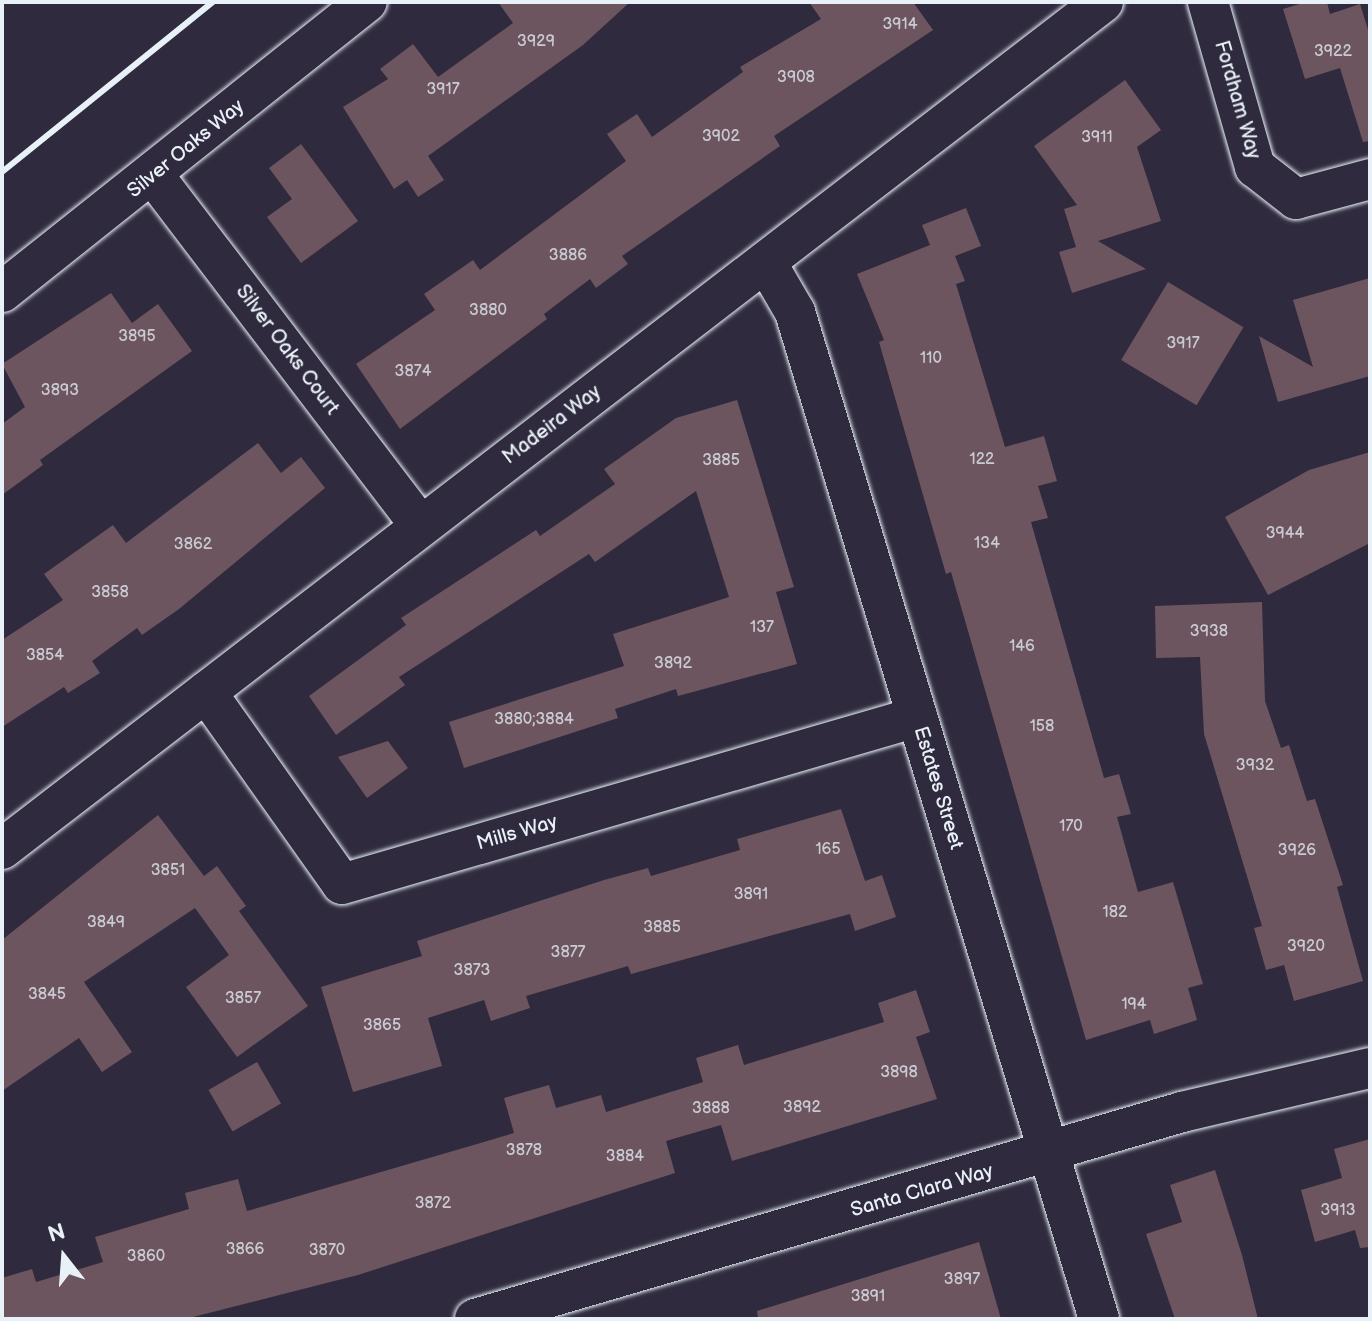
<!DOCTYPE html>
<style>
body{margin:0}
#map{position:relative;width:1372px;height:1321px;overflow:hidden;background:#2f2a3d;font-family:"Balsamiq Sans",sans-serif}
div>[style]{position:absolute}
.building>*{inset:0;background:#6d555f;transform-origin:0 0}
.roads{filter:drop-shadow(0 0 2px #e8f1f8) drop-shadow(0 0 2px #e8f1f8)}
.minor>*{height:40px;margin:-20px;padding:0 20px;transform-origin:20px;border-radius:20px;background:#2f2a3d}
.rail>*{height:6px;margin:-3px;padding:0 3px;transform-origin:3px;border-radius:3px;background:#e8f1f8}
span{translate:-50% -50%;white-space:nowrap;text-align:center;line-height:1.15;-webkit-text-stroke:8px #2f2a3d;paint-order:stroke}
.number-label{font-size:16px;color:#c9cad2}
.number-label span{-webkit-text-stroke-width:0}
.street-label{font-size:20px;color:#e8f1f8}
.frame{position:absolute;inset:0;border:4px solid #e8f1f8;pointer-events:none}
.north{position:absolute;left:24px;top:1217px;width:80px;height:80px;-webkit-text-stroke:6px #2f2a3d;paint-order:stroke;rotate:343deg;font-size:22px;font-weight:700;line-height:32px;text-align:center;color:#e8f1f8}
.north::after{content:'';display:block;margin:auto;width:28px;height:36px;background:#e8f1f8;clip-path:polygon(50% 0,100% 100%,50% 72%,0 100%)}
</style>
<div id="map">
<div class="building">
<div style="clip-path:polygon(498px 2px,630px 2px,583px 45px,428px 156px,444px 180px,418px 197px,407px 180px,394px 189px,343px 107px,388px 79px,380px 69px,413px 44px,438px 77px,513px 23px)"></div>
<div style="clip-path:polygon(809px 2px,913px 2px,933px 30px,774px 136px,780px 146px,622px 256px,628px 264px,596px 288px,590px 279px,544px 314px,547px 319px,400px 429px,356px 364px,435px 310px,424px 294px,473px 260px,480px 270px,626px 161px,607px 134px,637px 114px,652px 137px,743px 72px,740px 67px,821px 19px)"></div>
<div style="clip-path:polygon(1306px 2px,1327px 2px,1330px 14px,1360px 4px,1370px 36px,1370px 141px,1363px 142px,1340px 68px,1305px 79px,1283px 9px)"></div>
<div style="clip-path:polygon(1125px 80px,1161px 130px,1137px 147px,1161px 221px,1098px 241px,1146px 269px,1072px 293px,1059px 252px,1076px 247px,1064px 209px,1077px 205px,1034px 146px)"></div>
<div style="clip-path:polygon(301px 144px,358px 221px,301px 263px,267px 217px,292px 199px,269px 168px)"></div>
<div style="clip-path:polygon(966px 208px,981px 246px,955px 256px,965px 281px,956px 284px,1005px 447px,1044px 436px,1057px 481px,1038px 486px,1048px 518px,1031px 522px,1104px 778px,1119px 774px,1131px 814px,1117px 817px,1138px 892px,1173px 882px,1203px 984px,1188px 988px,1197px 1020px,1154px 1034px,1150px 1020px,1086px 1040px,951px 572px,946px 574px,923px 495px,879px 342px,884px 340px,857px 274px,930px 245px,922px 225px)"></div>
<div style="clip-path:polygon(1370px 278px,1370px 376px,1278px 402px,1259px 336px,1313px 367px,1293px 300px)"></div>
<div style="left:1168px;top:282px;width:88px;height:91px;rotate:31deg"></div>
<div style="clip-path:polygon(111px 293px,132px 323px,158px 304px,192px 351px,40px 460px,43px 465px,2px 495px,2px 424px,25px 407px,2px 364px)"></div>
<div style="clip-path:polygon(737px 400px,794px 587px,776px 592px,797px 664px,678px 696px,676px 689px,615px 709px,618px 718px,464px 768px,449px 722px,624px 666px,613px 634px,729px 597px,696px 491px,595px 562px,589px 554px,399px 677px,405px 685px,336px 735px,309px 696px,406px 625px,401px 618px,536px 530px,540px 536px,615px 484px,604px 469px,676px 418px)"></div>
<div style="clip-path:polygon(258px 443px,281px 473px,301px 457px,325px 488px,179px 609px,142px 635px,137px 628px,92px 661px,100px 673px,68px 693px,64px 687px,2px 727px,2px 640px,63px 600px,44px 574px,113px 525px,126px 543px)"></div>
<div style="clip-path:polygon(1370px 452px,1370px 543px,1268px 595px,1225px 517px,1309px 470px)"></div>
<div style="clip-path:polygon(1262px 602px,1265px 701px,1281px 748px,1289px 745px,1307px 801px,1315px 799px,1343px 885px,1337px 887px,1363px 981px,1294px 1001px,1284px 965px,1266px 970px,1254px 928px,1262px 926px,1204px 734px,1200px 657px,1156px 658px,1155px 606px)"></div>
<div style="clip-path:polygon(388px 741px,408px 768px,367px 798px,338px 757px)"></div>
<div style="clip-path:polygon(841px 809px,865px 881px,882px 875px,896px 917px,855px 931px,850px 914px,631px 974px,628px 966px,526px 996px,530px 1008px,491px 1021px,484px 1000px,428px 1018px,442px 1066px,353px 1092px,321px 987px,422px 956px,417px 941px,604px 880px,648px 868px,651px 876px,740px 850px,737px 839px)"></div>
<div style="clip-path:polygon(158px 815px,204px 876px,217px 866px,246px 906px,239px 911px,308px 1006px,237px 1057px,186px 987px,229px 955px,195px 908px,84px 982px,132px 1052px,102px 1072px,79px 1038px,2px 1091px,2px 940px)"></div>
<div style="clip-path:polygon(916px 990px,930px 1032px,916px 1037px,937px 1099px,732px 1161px,721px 1125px,666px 1141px,675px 1173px,358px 1275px,185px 1319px,2px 1319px,2px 1278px,32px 1269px,36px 1282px,103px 1262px,95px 1237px,189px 1209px,185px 1193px,238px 1179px,247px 1211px,477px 1144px,514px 1133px,504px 1098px,549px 1085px,556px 1108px,601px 1095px,606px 1112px,703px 1082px,696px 1058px,738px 1045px,744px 1065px,884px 1022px,878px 1003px)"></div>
<div style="left:257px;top:1062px;width:48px;height:56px;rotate:60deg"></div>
<div style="clip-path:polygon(1370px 1139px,1370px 1247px,1360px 1248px,1355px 1230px,1315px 1242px,1301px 1190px,1342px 1178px,1334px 1149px)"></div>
<div style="clip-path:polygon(1215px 1170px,1242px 1255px,1258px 1319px,1175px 1319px,1146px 1234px,1182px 1222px,1170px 1185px)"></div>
<div style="clip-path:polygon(979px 1242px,1001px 1319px,758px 1319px,757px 1311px)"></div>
</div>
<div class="roads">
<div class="minor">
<div style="left:1208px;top:2px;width:172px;rotate:74.1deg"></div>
<div style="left:1255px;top:167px;width:52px;rotate:38deg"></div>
<div style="left:1296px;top:199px;width:77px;rotate:-15.1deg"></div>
<div style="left:154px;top:176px;width:439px;rotate:52.7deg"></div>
<div style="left:766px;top:262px;width:58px;rotate:59.9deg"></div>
<div style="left:795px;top:312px;width:1052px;rotate:73.2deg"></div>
<div style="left:2px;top:292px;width:466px;rotate:-38.5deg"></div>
<div style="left:206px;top:692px;width:235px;rotate:54.7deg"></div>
<div style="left:342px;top:884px;width:599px;rotate:-16.2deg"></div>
<div style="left:2px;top:849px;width:1389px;rotate:-37.57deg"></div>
<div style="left:475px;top:1319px;width:737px;rotate:-16.32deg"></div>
<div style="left:1182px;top:1112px;width:193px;rotate:-13.2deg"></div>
</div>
</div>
<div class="rail">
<div style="left:2px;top:172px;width:271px;rotate:-38.9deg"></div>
</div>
<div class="number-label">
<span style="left:900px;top:25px">3914</span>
<span style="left:536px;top:42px">3929</span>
<span style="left:1333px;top:52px">3922</span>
<span style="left:796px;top:78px">3908</span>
<span style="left:443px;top:90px">3917</span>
<span style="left:721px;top:137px">3902</span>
<span style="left:1097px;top:138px">3911</span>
<span style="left:568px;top:256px">3886</span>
<span style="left:488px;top:311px">3880</span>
<span style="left:137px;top:337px">3895</span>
<span style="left:1183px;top:344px">3917</span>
<span style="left:931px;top:359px">110</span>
<span style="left:413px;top:372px">3874</span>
<span style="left:60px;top:391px">3893</span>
<span style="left:982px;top:460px">122</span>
<span style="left:721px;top:461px">3885</span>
<span style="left:1285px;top:534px">3944</span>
<span style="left:987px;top:544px">134</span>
<span style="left:193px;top:545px">3862</span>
<span style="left:110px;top:593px">3858</span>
<span style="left:762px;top:628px">137</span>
<span style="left:1209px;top:632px">3938</span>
<span style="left:1022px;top:647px">146</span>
<span style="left:45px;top:656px">3854</span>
<span style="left:673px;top:664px">3892</span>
<span style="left:534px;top:720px">3880;3884</span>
<span style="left:1042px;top:727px">158</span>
<span style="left:1255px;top:766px">3932</span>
<span style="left:1071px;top:827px">170</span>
<span style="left:828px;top:850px">165</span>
<span style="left:1297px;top:851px">3926</span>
<span style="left:168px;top:871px">3851</span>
<span style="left:751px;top:895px">3891</span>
<span style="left:1115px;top:913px">182</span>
<span style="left:106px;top:923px">3849</span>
<span style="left:662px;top:928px">3885</span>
<span style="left:1306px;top:947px">3920</span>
<span style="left:568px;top:953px">3877</span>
<span style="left:472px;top:971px">3873</span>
<span style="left:47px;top:995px">3845</span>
<span style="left:243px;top:999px">3857</span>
<span style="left:1134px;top:1005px">194</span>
<span style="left:382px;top:1026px">3865</span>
<span style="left:899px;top:1073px">3898</span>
<span style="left:802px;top:1108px">3892</span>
<span style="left:711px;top:1109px">3888</span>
<span style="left:524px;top:1151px">3878</span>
<span style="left:625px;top:1157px">3884</span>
<span style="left:433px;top:1204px">3872</span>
<span style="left:1338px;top:1211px">3913</span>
<span style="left:245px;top:1250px">3866</span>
<span style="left:327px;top:1251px">3870</span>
<span style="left:146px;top:1257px">3860</span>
<span style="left:962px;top:1280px">3897</span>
<span style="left:868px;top:1297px">3891</span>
</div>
<div class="street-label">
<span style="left:1237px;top:100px;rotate:74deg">Fordham Way</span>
<span style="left:186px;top:149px;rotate:-39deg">Silver Oaks Way</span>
<span style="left:287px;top:350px;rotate:53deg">Silver Oaks Court</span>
<span style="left:552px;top:425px;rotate:-37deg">Madeira Way</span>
<span style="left:938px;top:788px;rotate:73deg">Estates Street</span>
<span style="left:517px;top:833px;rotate:-16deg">Mills Way</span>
<span style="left:922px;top:1191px;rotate:-16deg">Santa Clara Way</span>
</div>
<div class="frame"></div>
<div class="north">N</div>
</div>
